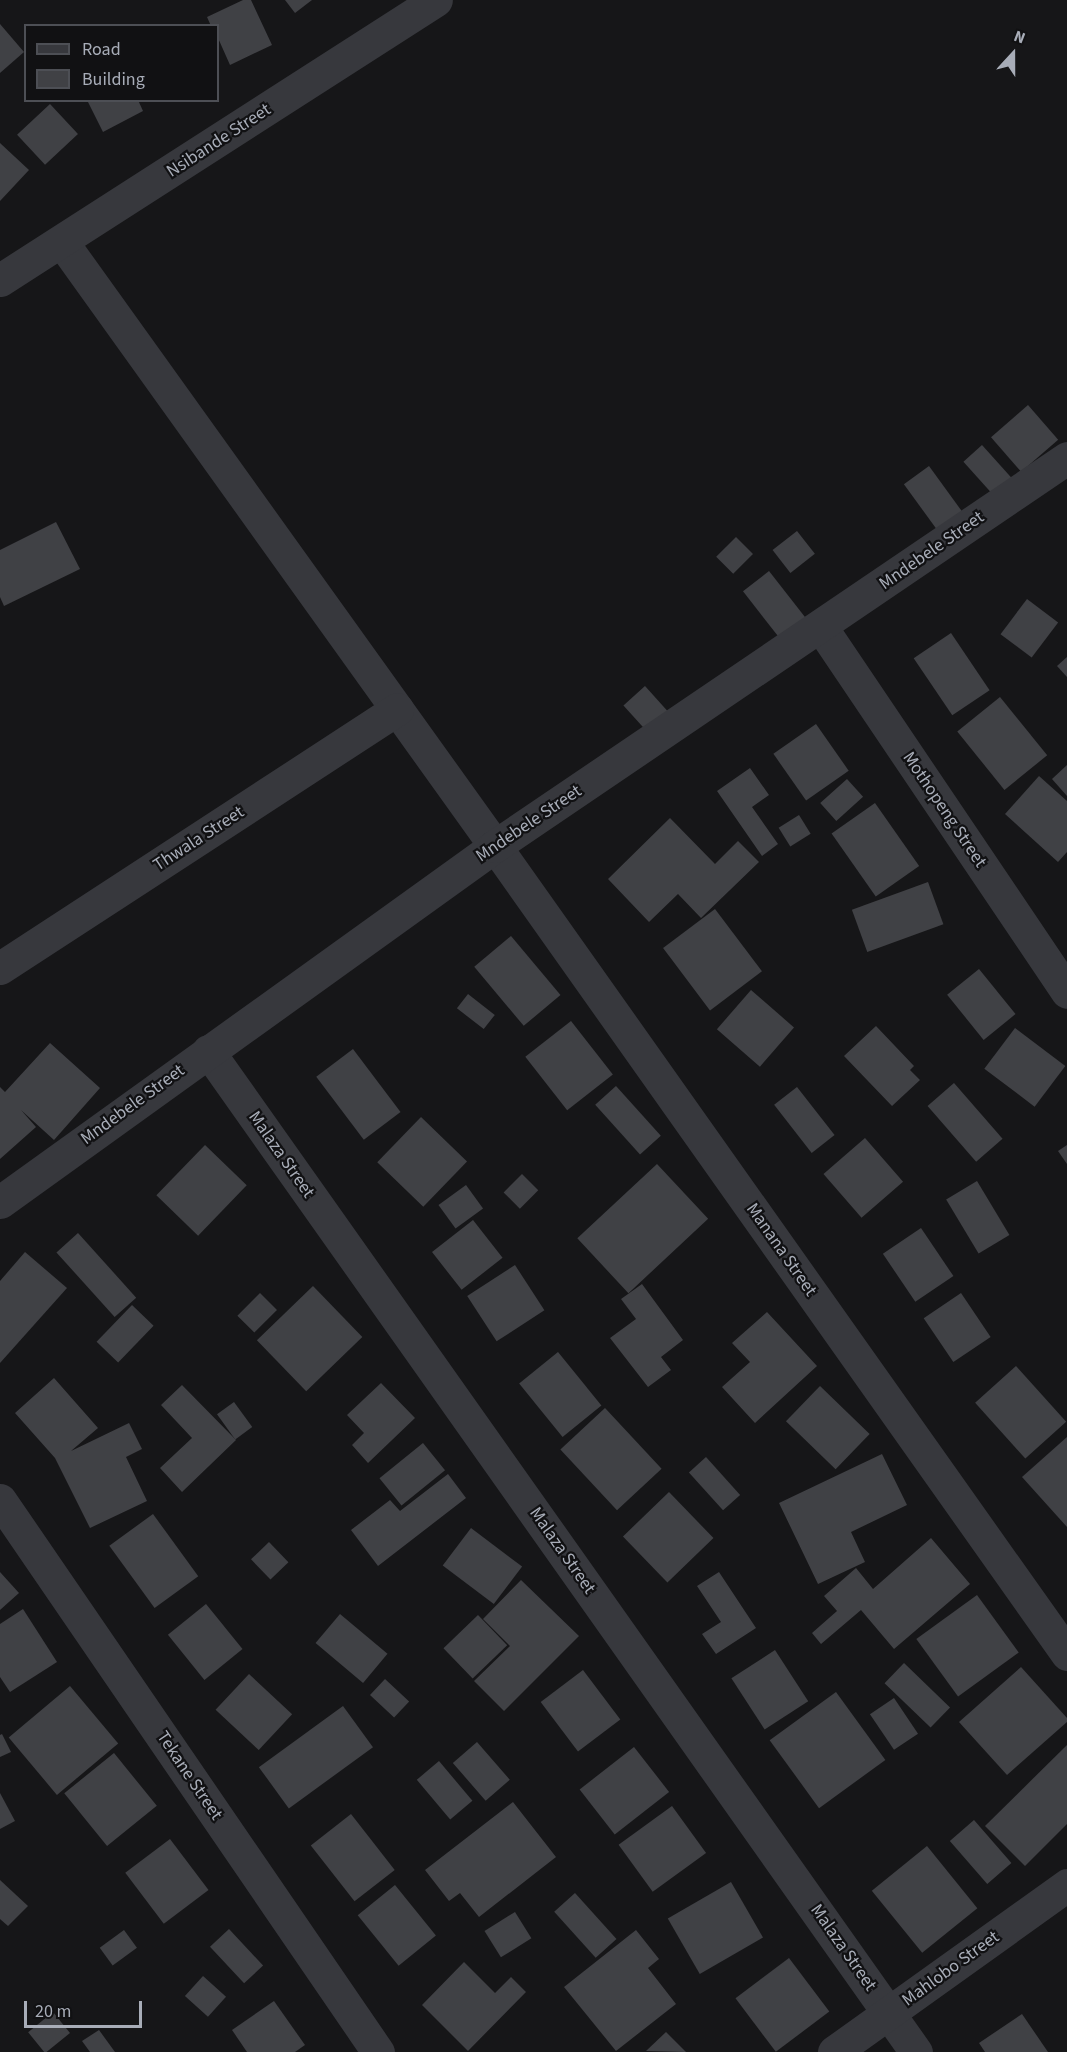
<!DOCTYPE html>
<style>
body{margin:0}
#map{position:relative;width:1067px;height:2052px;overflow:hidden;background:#161618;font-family:"Source Sans 3",sans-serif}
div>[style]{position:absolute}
.building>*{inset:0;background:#404145;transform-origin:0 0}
.minor>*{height:33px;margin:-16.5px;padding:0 16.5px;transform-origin:16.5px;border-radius:16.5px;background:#37383d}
span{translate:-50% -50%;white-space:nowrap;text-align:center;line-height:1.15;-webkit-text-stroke:4.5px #111113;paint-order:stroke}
.street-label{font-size:18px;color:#a8adb8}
.legend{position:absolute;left:24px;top:24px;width:195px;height:78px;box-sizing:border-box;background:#111113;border:2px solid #4d4f55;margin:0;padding:8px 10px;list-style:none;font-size:18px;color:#a8adb8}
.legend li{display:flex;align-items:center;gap:12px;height:30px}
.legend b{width:30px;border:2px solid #4d4f55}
.north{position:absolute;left:983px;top:24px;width:60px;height:60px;-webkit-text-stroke:4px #111113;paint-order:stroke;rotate:21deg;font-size:16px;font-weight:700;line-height:24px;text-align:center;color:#a8adb8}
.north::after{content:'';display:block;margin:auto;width:21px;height:27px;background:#a8adb8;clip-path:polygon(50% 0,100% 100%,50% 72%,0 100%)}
.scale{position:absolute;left:24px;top:2001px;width:118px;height:27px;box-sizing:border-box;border:3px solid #a8adb8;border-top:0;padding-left:8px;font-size:18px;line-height:21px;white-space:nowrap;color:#a8adb8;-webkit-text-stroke:4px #111113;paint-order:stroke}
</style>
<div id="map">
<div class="building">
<div style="clip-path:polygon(243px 0,251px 0,272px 45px,230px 65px,218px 38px,218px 26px,211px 26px,207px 17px)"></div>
<div style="clip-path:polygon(285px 0,312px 0,295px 13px)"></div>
<div style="clip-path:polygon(0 24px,24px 52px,0 73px)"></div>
<div style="clip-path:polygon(87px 100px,138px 100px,143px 111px,103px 132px)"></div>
<div style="left:50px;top:104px;width:41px;height:45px;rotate:47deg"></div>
<div style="clip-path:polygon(0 143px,29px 170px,0 201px)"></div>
<div style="left:1028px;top:405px;width:46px;height:49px;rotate:49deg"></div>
<div style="left:982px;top:445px;width:48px;height:25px;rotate:48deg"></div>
<div style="left:929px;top:466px;width:56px;height:31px;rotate:54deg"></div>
<div style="clip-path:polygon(56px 522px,80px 569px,4px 606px,0 597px,0 550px)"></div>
<div style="left:797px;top:531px;width:29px;height:31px;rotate:52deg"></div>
<div style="left:736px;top:537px;width:24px;height:28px;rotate:45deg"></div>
<div style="left:769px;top:571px;width:73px;height:33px;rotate:52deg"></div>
<div style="left:1027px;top:599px;width:39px;height:44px;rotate:37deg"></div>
<div style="left:951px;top:633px;width:69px;height:45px;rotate:56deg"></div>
<div style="clip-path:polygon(1067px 657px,1067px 677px,1057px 666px)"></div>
<div style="left:645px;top:686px;width:46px;height:29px;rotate:48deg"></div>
<div style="left:1000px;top:697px;width:75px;height:55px;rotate:51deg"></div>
<div style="left:816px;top:724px;width:57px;height:52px;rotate:55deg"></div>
<div style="clip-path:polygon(1067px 765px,1067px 796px,1052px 779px)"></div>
<div style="clip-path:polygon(750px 768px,769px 795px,752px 807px,778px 844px,762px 856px,717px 791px)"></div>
<div style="clip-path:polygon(1039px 776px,1067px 801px,1067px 852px,1058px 862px,1005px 814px)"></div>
<div style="left:847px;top:779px;width:24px;height:36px;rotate:48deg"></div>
<div style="left:875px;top:803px;width:77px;height:53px;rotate:55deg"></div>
<div style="left:799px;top:815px;width:22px;height:24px;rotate:58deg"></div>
<div style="clip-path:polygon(670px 818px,715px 864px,738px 841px,759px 862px,701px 918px,678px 894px,649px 922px,608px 879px)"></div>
<div style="left:928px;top:882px;width:45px;height:81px;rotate:70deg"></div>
<div style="left:715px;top:909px;width:78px;height:65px;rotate:53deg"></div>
<div style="left:511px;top:936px;width:77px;height:48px;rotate:50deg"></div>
<div style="left:979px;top:969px;width:58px;height:41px;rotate:51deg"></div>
<div style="left:751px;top:990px;width:57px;height:52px;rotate:41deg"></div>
<div style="left:468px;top:994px;width:34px;height:18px;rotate:38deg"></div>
<div style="left:571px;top:1021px;width:68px;height:58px;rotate:52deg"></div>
<div style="clip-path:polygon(876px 1026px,914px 1066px,910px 1070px,920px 1080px,892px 1106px,844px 1056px)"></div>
<div style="left:1015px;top:1028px;width:63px;height:51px;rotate:37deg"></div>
<div style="clip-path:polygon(50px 1043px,100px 1088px,54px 1140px,21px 1110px,36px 1127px,0 1159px,0 1087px,5px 1092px)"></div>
<div style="left:353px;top:1049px;width:79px;height:46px;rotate:53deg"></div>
<div style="left:954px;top:1083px;width:74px;height:35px;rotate:49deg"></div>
<div style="left:616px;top:1086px;width:67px;height:28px;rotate:48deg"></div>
<div style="left:797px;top:1087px;width:61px;height:29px;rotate:52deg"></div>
<div style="left:421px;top:1117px;width:64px;height:63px;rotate:44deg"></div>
<div style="left:865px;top:1138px;width:58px;height:55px;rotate:49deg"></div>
<div style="left:205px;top:1145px;width:58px;height:70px;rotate:44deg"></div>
<div style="clip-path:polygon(1067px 1145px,1067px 1164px,1058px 1151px)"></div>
<div style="left:657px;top:1164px;width:75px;height:109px;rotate:47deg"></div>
<div style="left:522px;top:1174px;width:23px;height:26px;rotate:45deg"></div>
<div style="left:977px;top:1181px;width:63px;height:36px;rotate:59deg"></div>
<div style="left:466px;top:1185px;width:29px;height:34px;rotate:54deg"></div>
<div style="left:473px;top:1220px;width:48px;height:52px;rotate:52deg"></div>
<div style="left:921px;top:1228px;width:58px;height:46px;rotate:56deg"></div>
<div style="left:78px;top:1233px;width:87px;height:29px;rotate:48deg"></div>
<div style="clip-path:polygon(25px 1252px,67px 1288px,0 1363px,0 1281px)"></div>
<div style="left:515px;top:1265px;width:54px;height:57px;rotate:57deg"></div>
<div style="clip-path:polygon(642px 1284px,683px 1340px,661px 1357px,671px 1370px,648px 1387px,610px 1338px,636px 1319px,621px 1299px)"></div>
<div style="left:313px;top:1286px;width:71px;height:78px;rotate:46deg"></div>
<div style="left:260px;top:1293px;width:24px;height:32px;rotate:45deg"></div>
<div style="left:961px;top:1293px;width:53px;height:45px;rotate:56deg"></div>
<div style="left:132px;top:1305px;width:30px;height:51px;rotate:44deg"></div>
<div style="clip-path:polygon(767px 1312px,817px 1366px,755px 1423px,722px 1387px,750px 1362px,732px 1343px)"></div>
<div style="left:558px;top:1352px;width:69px;height:50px;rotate:51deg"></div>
<div style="left:1016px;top:1366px;width:75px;height:55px;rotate:48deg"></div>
<div style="clip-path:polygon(54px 1378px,98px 1428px,71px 1451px,129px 1423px,142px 1449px,126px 1457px,147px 1501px,90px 1528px,55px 1458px,15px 1413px)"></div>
<div style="clip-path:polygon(381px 1383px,415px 1418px,368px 1463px,352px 1445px,364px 1433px,347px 1415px)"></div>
<div style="clip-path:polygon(182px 1385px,236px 1440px,182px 1492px,160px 1468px,192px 1438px,161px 1405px)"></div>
<div style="left:820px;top:1386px;width:69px;height:49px;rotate:44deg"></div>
<div style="left:234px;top:1402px;width:31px;height:21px;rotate:54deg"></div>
<div style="left:605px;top:1408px;width:83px;height:61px;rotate:47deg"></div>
<div style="clip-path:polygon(1067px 1437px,1067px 1527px,1022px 1477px)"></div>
<div style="left:423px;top:1443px;width:35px;height:56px;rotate:51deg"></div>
<div style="clip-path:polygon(882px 1454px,907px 1505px,851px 1532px,865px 1562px,818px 1584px,779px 1503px)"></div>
<div style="left:706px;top:1457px;width:51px;height:23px;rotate:48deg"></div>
<div style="clip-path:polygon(448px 1474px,466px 1498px,378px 1566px,351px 1530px,390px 1500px,400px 1511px)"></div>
<div style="left:669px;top:1492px;width:64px;height:64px;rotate:46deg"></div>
<div style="left:153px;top:1514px;width:77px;height:54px;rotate:54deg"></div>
<div style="left:471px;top:1528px;width:64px;height:47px;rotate:37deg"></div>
<div style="clip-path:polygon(931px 1538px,970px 1584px,894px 1649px,861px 1610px,821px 1644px,812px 1633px,837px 1611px,824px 1596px,856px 1568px,873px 1589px)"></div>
<div style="left:269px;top:1542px;width:28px;height:25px;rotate:46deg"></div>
<div style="clip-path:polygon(0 1572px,19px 1593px,0 1610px)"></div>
<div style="clip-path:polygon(719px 1572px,756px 1628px,716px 1654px,702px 1634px,721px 1622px,697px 1586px)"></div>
<div style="clip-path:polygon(521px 1580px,579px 1636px,504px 1711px,474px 1681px,510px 1646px,483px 1619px)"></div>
<div style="left:977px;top:1595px;width:71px;height:75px;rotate:54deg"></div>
<div style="left:206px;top:1604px;width:58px;height:49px;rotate:51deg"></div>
<div style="clip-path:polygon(23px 1609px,57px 1662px,10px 1692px,0 1677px,0 1624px)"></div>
<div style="left:340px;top:1614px;width:62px;height:38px;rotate:40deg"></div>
<div style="left:478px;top:1615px;width:42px;height:48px;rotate:46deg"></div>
<div style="left:775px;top:1650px;width:61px;height:52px;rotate:57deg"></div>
<div style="left:904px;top:1663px;width:64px;height:28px;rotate:44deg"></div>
<div style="clip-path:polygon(1021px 1667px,1067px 1718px,1067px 1722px,1007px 1775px,959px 1722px)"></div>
<div style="left:583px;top:1670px;width:62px;height:53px;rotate:53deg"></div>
<div style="left:249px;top:1674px;width:59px;height:49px;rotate:43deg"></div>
<div style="left:385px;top:1679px;width:33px;height:22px;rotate:43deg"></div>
<div style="left:70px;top:1686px;width:75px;height:80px;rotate:50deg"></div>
<div style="left:836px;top:1692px;width:84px;height:82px;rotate:54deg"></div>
<div style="left:894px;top:1698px;width:43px;height:29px;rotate:56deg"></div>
<div style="left:343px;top:1706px;width:51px;height:104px;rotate:54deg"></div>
<div style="clip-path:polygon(2px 1734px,11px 1752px,0 1757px,0 1735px)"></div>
<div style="left:477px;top:1742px;width:50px;height:32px;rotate:49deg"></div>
<div style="clip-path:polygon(1067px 1745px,1067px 1824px,1025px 1866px,985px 1826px)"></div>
<div style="left:634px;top:1747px;width:57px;height:69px;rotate:52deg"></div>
<div style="left:114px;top:1753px;width:68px;height:64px;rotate:51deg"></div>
<div style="left:439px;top:1761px;width:52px;height:29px;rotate:50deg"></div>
<div style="clip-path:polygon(0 1793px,15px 1821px,0 1829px)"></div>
<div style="clip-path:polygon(513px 1802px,556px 1857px,479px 1917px,460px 1893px,449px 1901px,425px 1870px)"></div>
<div style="left:672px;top:1806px;width:58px;height:66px;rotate:54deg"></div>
<div style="left:351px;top:1814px;width:71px;height:51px;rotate:52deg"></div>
<div style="left:974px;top:1820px;width:57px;height:32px;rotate:49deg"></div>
<div style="left:170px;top:1839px;width:64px;height:56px;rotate:53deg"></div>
<div style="left:927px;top:1846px;width:80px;height:71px;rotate:51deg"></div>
<div style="clip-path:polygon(0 1880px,28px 1906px,8px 1926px,0 1919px)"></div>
<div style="left:731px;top:1882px;width:64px;height:73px;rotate:60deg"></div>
<div style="left:395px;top:1885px;width:65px;height:48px;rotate:51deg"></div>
<div style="left:575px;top:1893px;width:62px;height:28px;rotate:48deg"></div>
<div style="left:515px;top:1912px;width:31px;height:36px;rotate:58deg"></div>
<div style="left:229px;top:1929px;width:50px;height:26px;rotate:47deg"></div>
<div style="left:124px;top:1930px;width:22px;height:30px;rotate:54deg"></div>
<div style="clip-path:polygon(636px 1930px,659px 1959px,648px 1968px,676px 2004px,616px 2051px,564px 1987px)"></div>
<div style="left:789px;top:1958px;width:67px;height:67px;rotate:53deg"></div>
<div style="clip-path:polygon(464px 1962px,495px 1993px,511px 1977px,526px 1992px,468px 2051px,422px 2005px)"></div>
<div style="left:203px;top:1976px;width:31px;height:27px;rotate:42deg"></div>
<div style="clip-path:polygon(274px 2001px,305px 2045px,295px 2052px,247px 2052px,232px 2030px)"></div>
<div style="left:53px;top:2012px;width:27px;height:32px;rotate:51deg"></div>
<div style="clip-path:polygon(1022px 2014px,1048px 2052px,985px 2052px,979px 2043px)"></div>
<div style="clip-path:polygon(99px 2030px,115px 2052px,90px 2052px,82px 2041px)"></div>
<div style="clip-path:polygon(666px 2032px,686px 2052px,646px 2051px)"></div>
</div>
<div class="minor">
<div style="left:62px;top:242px;width:743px;rotate:54.36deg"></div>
<div style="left:495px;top:846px;width:990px;rotate:54.7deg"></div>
<div style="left:0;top:280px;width:518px;rotate:-32.71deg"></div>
<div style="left:821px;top:627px;width:440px;rotate:56deg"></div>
<div style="left:0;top:968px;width:474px;rotate:-33.1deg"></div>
<div style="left:208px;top:1051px;width:1226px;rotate:54.73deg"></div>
<div style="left:0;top:1202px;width:610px;rotate:-35.72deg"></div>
<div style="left:495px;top:846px;width:691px;rotate:-34.15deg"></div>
<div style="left:0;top:1500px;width:669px;rotate:55.6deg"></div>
<div style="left:834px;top:2052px;width:287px;rotate:-35.6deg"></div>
</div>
<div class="street-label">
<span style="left:219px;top:141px;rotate:-33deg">Nsibande Street</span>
<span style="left:932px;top:551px;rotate:-35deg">Mndebele Street</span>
<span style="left:944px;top:810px;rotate:56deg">Mothopeng Street</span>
<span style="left:529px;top:824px;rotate:-34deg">Mndebele Street</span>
<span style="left:199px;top:839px;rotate:-33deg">Thwala Street</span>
<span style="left:133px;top:1105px;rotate:-36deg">Mndebele Street</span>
<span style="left:281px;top:1155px;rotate:55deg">Malaza Street</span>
<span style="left:781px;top:1250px;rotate:55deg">Manana Street</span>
<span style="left:562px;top:1551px;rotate:55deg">Malaza Street</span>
<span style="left:189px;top:1776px;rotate:56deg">Tekane Street</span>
<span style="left:843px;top:1948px;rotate:55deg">Malaza Street</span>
<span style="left:951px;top:1969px;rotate:-36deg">Mahlobo Street</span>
</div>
<ul class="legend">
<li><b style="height:8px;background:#37383d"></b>Road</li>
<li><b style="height:16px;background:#404145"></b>Building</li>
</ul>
<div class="north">N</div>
<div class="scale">20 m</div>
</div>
